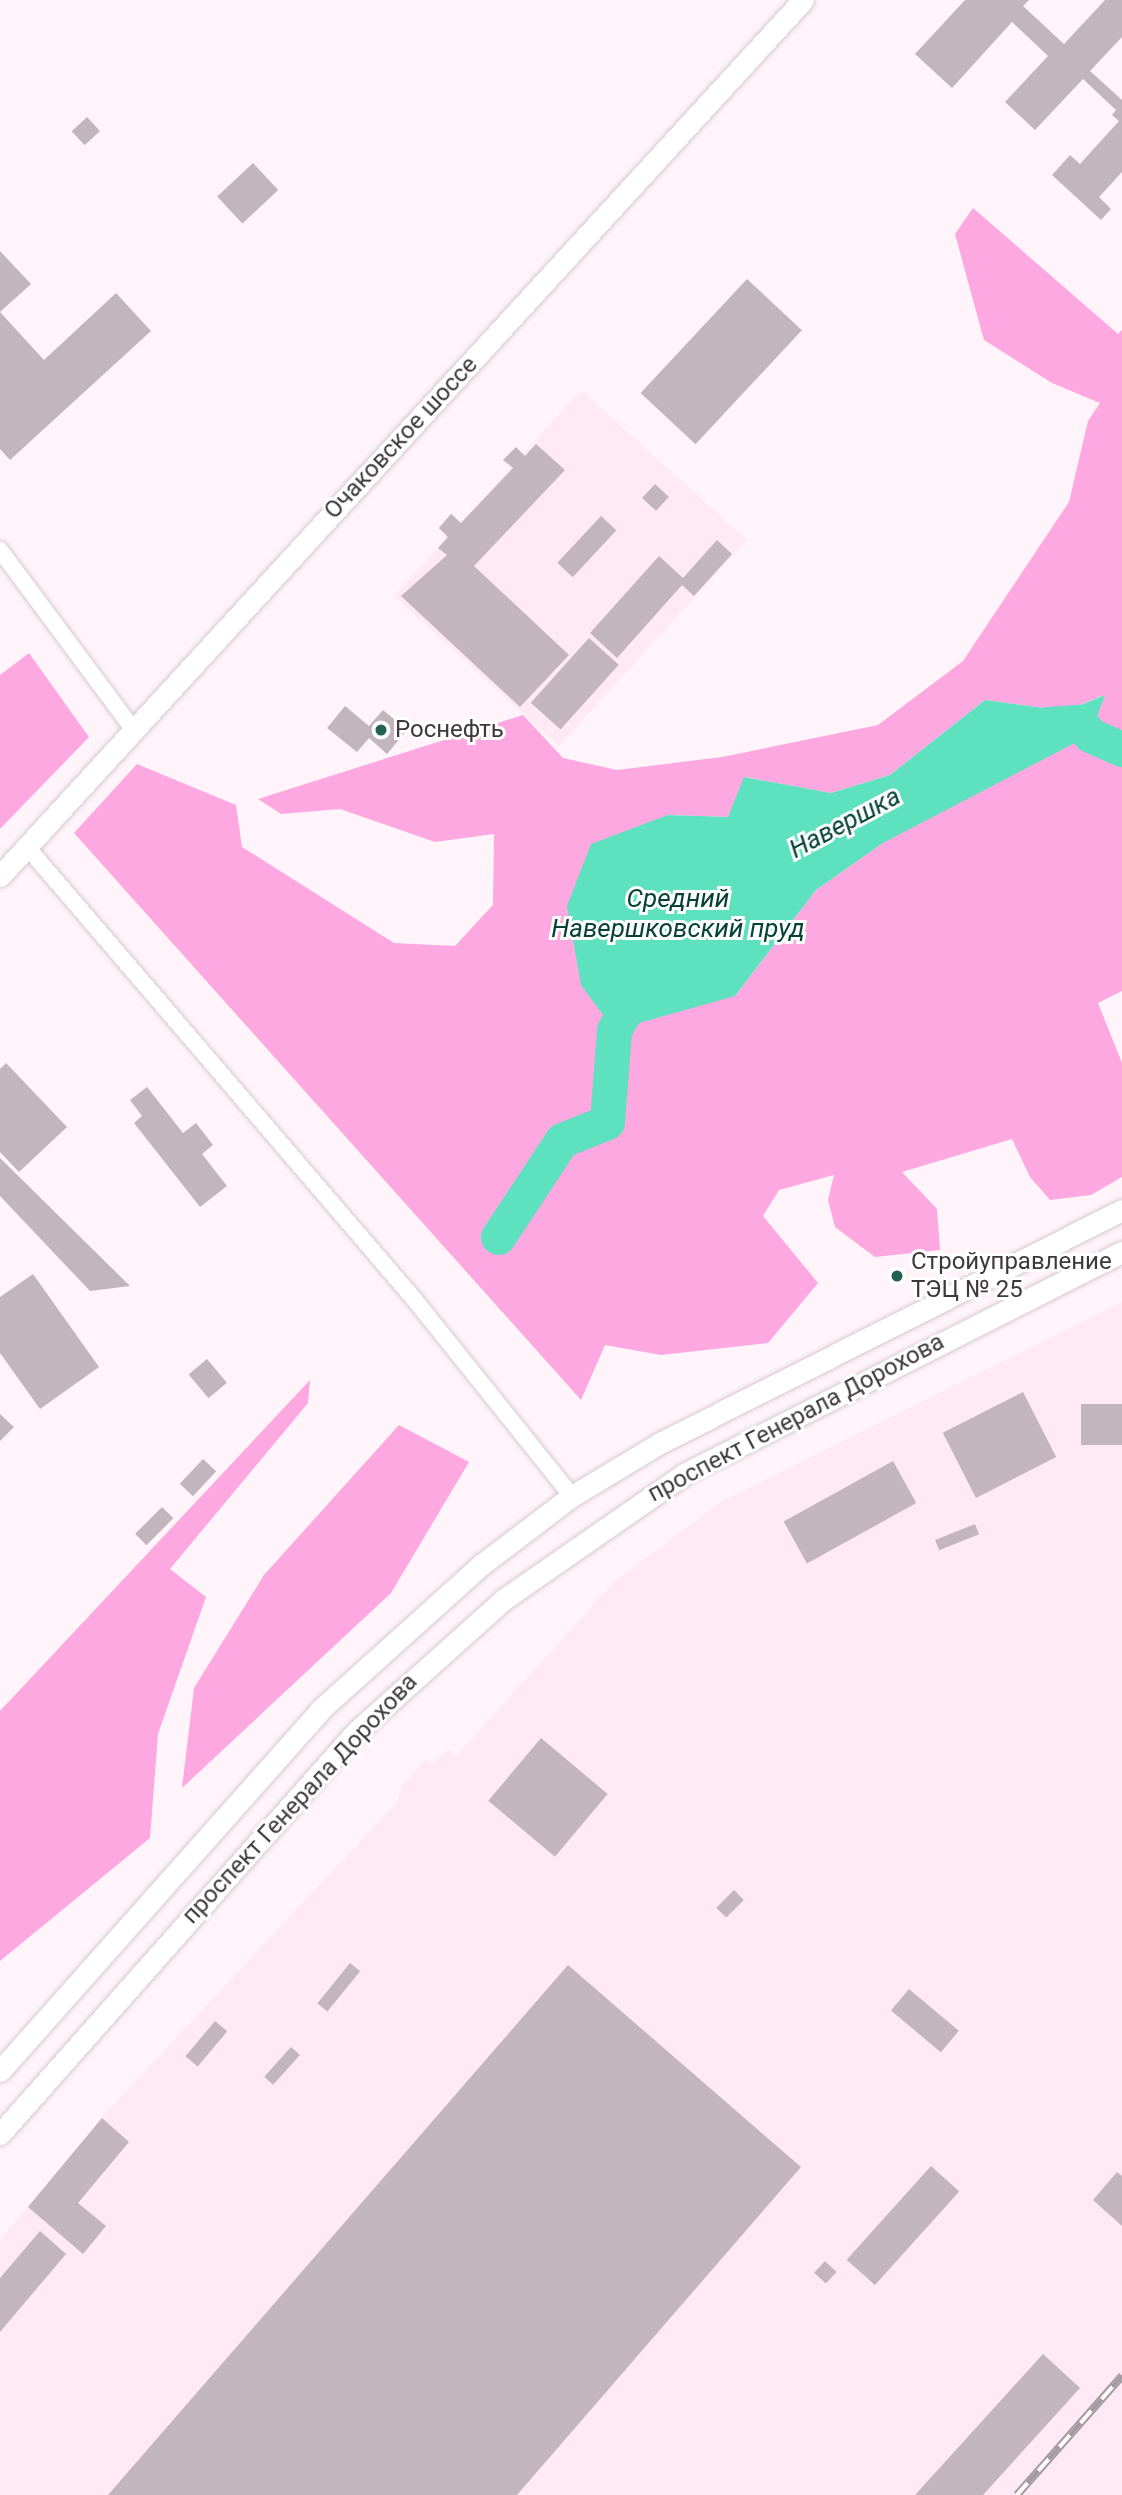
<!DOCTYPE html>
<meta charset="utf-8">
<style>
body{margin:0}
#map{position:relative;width:1122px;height:2495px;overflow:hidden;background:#fff4fa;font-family:Roboto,sans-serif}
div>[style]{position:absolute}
.built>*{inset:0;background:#fee9f5}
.green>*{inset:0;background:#fda8e0}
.water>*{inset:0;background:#5ee1be}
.river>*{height:35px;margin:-17.5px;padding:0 17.5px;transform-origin:17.5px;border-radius:17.5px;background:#5ee1be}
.building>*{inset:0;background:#c2b5bd;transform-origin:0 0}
.roads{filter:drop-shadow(0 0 2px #d7cad2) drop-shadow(0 0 2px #d7cad2)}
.street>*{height:16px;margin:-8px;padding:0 8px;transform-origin:8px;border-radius:8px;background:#fff}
.secondary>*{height:21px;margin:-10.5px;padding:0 10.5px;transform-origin:10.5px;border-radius:10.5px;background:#fff}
.rail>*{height:8px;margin-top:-4px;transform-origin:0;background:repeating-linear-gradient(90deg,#fff 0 16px,#a39b9f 0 32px);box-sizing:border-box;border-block:2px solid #a39b9f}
.dots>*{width:19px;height:19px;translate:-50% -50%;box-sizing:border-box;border:4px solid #fff;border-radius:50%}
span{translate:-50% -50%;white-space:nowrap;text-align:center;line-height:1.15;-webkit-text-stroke:6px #fff;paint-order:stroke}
.street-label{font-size:24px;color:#3e383b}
.poi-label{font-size:24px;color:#3e383b}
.left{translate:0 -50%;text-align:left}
.water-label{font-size:26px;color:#064235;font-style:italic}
</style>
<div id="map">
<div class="built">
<div style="clip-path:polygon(581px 390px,747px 540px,559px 746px,394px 596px,447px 538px,438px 528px,451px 513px,461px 522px)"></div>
<div style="clip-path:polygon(1122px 1302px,1122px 2495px,0 2495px,0 2240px,103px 2116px,398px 1801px,402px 1785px,426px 1760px,432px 1765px,448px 1749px,456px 1756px,615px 1581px,724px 1500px)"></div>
</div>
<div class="green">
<div style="clip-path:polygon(evenodd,973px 208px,1118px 334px,1122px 330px,1122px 991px,1098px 1003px,1122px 1063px,1122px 1177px,1091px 1195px,1050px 1200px,1030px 1177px,1012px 1139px,902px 1172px,937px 1209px,940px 1250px,875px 1257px,835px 1227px,828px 1200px,834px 1175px,779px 1190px,763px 1216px,818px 1283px,768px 1343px,661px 1355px,605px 1345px,581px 1400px,74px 833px,137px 764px,236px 805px,242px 847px,394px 943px,455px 946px,493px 905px,494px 834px,435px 842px,340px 809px,281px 814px,258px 799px,523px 715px,563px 758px,617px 770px,722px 757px,878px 725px,963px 661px,1069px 502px,1088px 421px,1100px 403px,1052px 383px,984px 340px,955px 234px,973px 208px,1104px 695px,975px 793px,883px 843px,816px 890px,735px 996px,668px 815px,728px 817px,745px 777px,831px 793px,890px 775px,985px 700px,1066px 711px,1104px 695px)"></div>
<div style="clip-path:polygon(29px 653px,89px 737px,0 829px,0 675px)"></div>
<div style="clip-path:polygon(310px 1380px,308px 1403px,170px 1569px,206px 1597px,158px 1734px,150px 1838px,0 1961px,0 1711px)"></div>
<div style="clip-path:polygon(399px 1425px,469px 1462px,391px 1593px,182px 1788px,194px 1688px,264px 1575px)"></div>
</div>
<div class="water">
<div style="clip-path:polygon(1105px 695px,1090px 735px,883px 843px,816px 890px,735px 996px,614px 1030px,581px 985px,567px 906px,591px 844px,668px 815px,728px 817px,744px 777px,831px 793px,890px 775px,985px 700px,1066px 711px)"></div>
</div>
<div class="river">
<div style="left:1048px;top:724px;width:32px;rotate:-4deg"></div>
<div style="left:1080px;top:722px;width:16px;rotate:52deg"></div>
<div style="left:1090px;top:735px;width:35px;rotate:24deg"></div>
<div style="left:498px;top:1237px;width:116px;rotate:-56.6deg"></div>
<div style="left:562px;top:1140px;width:48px;rotate:-21.8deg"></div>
<div style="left:607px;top:1122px;width:92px;rotate:-85.6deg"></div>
<div style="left:614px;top:1030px;width:46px;rotate:-60.1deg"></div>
</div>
<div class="building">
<div style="clip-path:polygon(965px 0,1029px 0,1023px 6px,1064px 44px,1105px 0,1122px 0,1122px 37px,1090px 71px,1122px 100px,1122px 172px,1099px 197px,1111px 209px,1101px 220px,1052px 175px,1070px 155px,1080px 164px,1119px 121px,1112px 115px,1116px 110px,1083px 79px,1035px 130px,1005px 102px,1048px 56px,1012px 22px,952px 88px,915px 54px)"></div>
<div style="left:87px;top:117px;width:19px;height:21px;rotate:47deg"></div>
<div style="left:253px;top:163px;width:37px;height:49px;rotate:47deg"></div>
<div style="clip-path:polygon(0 251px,31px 284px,0 312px)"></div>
<div style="left:747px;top:279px;width:75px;height:156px;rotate:43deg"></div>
<div style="clip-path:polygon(116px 293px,151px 331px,10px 460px,0 449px,0 312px,44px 360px)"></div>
<div style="clip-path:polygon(536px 444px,565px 470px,474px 566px,569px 655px,520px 707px,401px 596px,447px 555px,438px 548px,448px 537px,439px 528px,451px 514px,461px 523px,513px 468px,503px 460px,516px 447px,525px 456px)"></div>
<div style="left:655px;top:484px;width:19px;height:19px;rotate:43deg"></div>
<div style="left:601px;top:516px;width:21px;height:64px;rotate:43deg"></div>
<div style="clip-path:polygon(717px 540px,732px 554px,694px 596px,682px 585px,617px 658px,590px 633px,659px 556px,683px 578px)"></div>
<div style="left:589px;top:638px;width:40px;height:87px;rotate:42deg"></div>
<div style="clip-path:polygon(345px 706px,369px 726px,383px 710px,407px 730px,387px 754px,369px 738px,357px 752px,327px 728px)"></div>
<div style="clip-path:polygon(6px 1063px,67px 1127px,19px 1172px,0 1152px,0 1069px)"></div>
<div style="clip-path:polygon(147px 1087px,183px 1133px,196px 1123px,213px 1145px,202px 1154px,227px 1186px,200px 1207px,134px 1123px,142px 1116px,130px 1100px)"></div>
<div style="clip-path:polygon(0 1158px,130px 1286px,90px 1291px,0 1196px)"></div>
<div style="clip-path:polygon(33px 1274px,99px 1367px,40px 1409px,0 1353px,0 1297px)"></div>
<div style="left:207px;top:1359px;width:31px;height:24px;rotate:50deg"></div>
<div style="left:1023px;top:1392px;width:73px;height:90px;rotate:63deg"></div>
<div style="left:1122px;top:1404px;width:41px;height:41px;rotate:90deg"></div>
<div style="clip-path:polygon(0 1414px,14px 1427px,0 1441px)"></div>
<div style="left:203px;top:1459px;width:18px;height:34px;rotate:43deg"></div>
<div style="left:893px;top:1461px;width:48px;height:125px;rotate:61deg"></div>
<div style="left:162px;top:1507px;width:16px;height:38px;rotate:45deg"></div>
<div style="left:975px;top:1524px;width:11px;height:43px;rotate:68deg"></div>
<div style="left:541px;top:1738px;width:87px;height:82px;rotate:40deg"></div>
<div style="left:734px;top:1890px;width:14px;height:25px;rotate:45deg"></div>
<div style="left:350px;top:1963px;width:13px;height:52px;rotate:39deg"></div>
<div style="clip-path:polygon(568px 1965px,801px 2167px,517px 2495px,108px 2495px)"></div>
<div style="left:909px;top:1989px;width:65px;height:28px;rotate:40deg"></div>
<div style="left:215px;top:2021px;width:16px;height:46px;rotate:40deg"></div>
<div style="left:291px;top:2047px;width:12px;height:40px;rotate:42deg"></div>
<div style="clip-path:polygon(102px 2118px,129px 2142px,78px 2203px,106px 2226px,83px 2254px,28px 2207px)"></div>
<div style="left:931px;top:2166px;width:38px;height:126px;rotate:42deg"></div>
<div style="clip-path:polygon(1117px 2172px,1122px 2176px,1122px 2226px,1093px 2200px)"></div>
<div style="clip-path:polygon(40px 2231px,66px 2254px,0 2332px,0 2278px)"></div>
<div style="left:825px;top:2261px;width:16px;height:16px;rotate:43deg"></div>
<div style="clip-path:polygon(1043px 2354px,1080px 2388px,983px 2495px,915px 2495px)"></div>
</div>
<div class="roads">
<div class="street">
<div style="left:0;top:550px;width:223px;rotate:53.4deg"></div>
<div style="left:27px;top:847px;width:595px;rotate:49.43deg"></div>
<div style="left:414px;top:1299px;width:253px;rotate:51.3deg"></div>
</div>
<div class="secondary">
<div style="left:0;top:876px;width:1188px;rotate:-47.49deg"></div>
<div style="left:0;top:2071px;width:482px;rotate:-48.4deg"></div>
<div style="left:320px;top:1710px;width:217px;rotate:-42deg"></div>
<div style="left:481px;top:1565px;width:114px;rotate:-37.2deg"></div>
<div style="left:572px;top:1496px;width:103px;rotate:-31.1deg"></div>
<div style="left:660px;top:1443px;width:517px;rotate:-26.76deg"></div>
<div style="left:0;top:2134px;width:537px;rotate:-48.47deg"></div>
<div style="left:356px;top:1732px;width:198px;rotate:-41.9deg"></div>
<div style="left:503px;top:1600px;width:221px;rotate:-34.8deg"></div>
<div style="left:684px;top:1474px;width:491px;rotate:-26.9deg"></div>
</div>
</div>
<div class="rail">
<div style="left:1017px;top:2495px;width:159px;rotate:-48.6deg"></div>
</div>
<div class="dots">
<div style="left:381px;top:730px;background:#216251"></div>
<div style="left:897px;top:1276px;background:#216251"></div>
</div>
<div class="street-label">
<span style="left:401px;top:438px;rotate:-47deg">Очаковское шоссе</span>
<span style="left:796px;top:1418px;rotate:-28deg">проспект Генерала Дорохова</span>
<span style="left:300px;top:1799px;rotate:-47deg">проспект Генерала Дорохова</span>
</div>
<div class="poi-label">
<span class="left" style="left:395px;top:730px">Роснефть</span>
<span class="left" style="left:911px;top:1276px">Стройуправление<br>ТЭЦ № 25</span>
</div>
<div class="water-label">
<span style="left:845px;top:823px;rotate:-28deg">Навершка</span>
<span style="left:678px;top:914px">Средний<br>Навершковский пруд</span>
</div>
</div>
